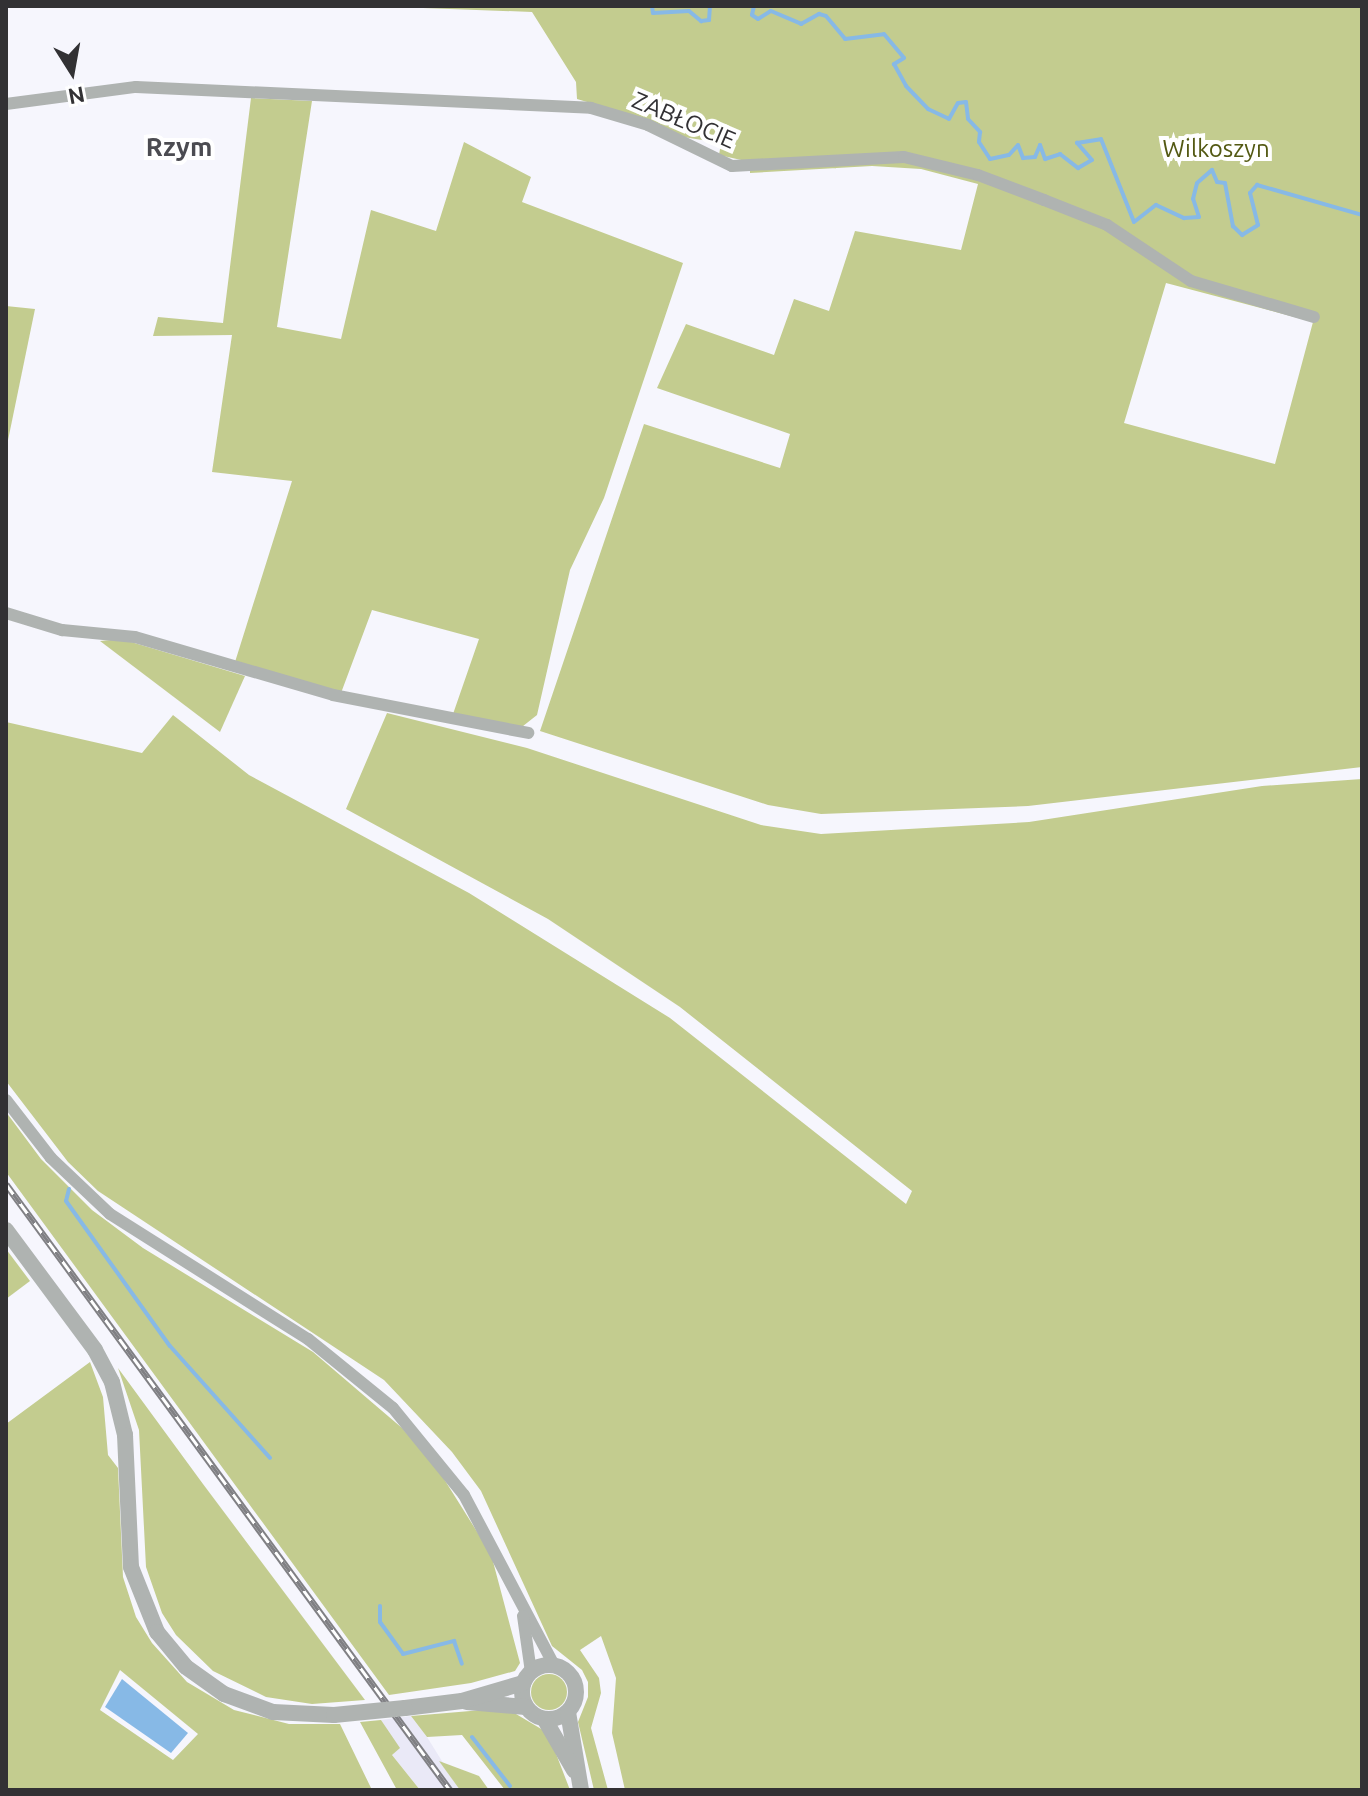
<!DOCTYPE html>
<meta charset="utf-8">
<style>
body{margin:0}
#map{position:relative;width:1368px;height:1796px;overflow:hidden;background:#f6f6fd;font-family:Ubuntu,sans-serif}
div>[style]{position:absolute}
.built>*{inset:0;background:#eae9f7}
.green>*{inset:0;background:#c3cc8f}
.round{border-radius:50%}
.water>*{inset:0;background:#87b9e6}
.stream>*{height:4px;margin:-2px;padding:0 2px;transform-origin:2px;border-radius:2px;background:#87b9e6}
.minor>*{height:12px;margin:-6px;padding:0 6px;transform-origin:6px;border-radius:6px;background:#afb3b1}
.tertiary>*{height:16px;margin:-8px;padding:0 8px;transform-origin:8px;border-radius:8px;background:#afb3b1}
.tertiary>.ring{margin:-8px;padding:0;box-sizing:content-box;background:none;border:16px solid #afb3b1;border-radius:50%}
.rail>*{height:7px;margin-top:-3.5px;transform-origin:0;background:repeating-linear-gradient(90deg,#fff 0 12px,#808084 0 24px);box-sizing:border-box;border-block:2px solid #808084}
.tertiary-bridge>*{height:16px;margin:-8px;padding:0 8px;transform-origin:8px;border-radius:8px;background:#afb3b1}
span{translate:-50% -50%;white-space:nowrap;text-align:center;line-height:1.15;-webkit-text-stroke:8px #fff;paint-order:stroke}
.street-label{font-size:24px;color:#323134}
.park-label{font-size:24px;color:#535913}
.neighbourhood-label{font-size:26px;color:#4b4b51;font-weight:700}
.frame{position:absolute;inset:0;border:8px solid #323134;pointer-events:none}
.north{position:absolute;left:32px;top:32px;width:80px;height:80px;-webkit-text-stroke:6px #fff;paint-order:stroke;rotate:169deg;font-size:22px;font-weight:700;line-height:32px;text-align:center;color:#323134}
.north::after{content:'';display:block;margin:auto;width:28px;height:36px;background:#323134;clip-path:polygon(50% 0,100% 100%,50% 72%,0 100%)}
</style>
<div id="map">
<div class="built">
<div style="clip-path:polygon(411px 1716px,427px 1737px,460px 1790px,420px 1790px,392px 1755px,399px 1748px,381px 1720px)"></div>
</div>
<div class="green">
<div style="clip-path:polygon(evenodd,369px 6px,1362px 6px,1362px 767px,1028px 806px,821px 814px,768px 805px,540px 731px,644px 424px,780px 468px,790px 434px,657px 388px,686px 324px,774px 355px,794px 299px,829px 311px,855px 231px,961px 250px,978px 184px,921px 169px,872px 166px,750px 173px,750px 162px,719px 155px,721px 143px,677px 136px,644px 119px,577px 99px,576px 82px,532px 12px,369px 6px,1166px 283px,1313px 322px,1275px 464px,1124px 423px,1166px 283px)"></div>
<div style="clip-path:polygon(251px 98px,312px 101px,277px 327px,341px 339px,371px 210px,436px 231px,464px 142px,531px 177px,522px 202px,683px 263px,604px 498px,570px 570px,537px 715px,518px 730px,453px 714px,479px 639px,372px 610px,341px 693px,235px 662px,292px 481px,212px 472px,232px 335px,153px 336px,158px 317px,223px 323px)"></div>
<div style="clip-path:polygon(6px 306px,35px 309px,6px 450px)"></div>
<div style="clip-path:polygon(121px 639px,245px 676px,220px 732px,100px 641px)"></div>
<div style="clip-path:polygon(387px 713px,527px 748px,761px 825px,821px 834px,1029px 822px,1262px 786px,1362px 779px,1362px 1790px,625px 1790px,612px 1733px,616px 1678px,601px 1636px,580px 1650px,599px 1678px,601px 1693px,591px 1728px,608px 1790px,594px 1790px,578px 1722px,588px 1697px,588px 1682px,582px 1670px,552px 1646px,481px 1491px,452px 1452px,384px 1380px,98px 1191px,68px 1162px,6px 1081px,6px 722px,142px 753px,173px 715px,249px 775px,469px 893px,670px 1018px,906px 1204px,912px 1191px,680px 1007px,548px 919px,346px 809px)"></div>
<div style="clip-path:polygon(6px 1112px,41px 1159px,92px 1210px,143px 1248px,313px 1352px,402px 1428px,439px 1471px,491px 1554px,520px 1663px,515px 1671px,471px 1683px,389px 1695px,6px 1172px)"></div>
<div style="clip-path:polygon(6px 1249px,30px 1281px,6px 1299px)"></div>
<div style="clip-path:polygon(evenodd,90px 1362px,103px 1397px,108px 1455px,118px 1468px,123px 1577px,136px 1617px,152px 1643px,187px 1682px,234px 1710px,289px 1724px,340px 1724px,372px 1790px,6px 1790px,6px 1424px,90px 1362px,120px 1670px,198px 1734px,173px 1760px,100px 1710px,120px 1670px)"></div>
<div style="clip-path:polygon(118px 1368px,203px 1484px,365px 1700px,312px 1704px,266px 1697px,213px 1671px,176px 1635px,162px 1613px,146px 1567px,139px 1430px)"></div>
<div class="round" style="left:531px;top:1674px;width:36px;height:36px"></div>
<div style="clip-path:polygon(506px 1708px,548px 1733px,570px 1790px,505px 1790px,462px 1735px,427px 1737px,411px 1716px)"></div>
<div style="clip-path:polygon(381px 1720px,400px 1748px,392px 1755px,420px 1790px,397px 1790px,360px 1722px)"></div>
<div style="clip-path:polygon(439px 1761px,479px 1776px,489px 1790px,460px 1790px)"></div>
</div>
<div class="water">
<div style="clip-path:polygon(122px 1679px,188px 1733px,171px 1753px,105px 1707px)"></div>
</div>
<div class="stream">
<div style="left:652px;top:6px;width:7px;rotate:82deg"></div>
<div style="left:653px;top:13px;width:36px;rotate:-3deg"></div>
<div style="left:689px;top:11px;width:16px;rotate:40deg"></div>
<div style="left:701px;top:21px;width:8px;rotate:-7deg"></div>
<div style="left:709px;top:20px;width:14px;rotate:-86deg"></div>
<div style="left:754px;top:6px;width:9px;rotate:103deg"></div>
<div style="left:752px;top:15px;width:7px;rotate:34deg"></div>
<div style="left:758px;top:19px;width:15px;rotate:-32deg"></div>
<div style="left:771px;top:11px;width:33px;rotate:23deg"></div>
<div style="left:801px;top:24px;width:21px;rotate:-29deg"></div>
<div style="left:819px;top:14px;width:7px;rotate:16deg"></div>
<div style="left:826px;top:16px;width:30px;rotate:50deg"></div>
<div style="left:845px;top:39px;width:39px;rotate:-7deg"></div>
<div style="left:884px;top:34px;width:31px;rotate:50deg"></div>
<div style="left:904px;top:58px;width:12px;rotate:149deg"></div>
<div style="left:894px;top:64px;width:25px;rotate:61deg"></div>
<div style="left:906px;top:86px;width:32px;rotate:46deg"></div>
<div style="left:928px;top:109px;width:23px;rotate:25deg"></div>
<div style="left:949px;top:119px;width:18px;rotate:-61deg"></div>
<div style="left:958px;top:103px;width:8px;rotate:-7deg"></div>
<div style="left:966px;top:102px;width:17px;rotate:83deg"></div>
<div style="left:968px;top:119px;width:18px;rotate:47deg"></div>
<div style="left:980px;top:132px;width:10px;rotate:96deg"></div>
<div style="left:979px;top:142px;width:20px;rotate:57deg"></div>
<div style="left:990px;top:159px;width:19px;rotate:-12deg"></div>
<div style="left:1009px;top:155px;width:13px;rotate:-48deg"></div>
<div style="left:1018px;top:145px;width:14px;rotate:69deg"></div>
<div style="left:1023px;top:158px;width:12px;rotate:-5deg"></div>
<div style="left:1035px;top:157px;width:13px;rotate:-67deg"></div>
<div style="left:1040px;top:145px;width:15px;rotate:70deg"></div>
<div style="left:1045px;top:159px;width:16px;rotate:-18deg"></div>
<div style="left:1060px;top:154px;width:23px;rotate:38deg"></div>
<div style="left:1078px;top:168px;width:16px;rotate:-30deg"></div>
<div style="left:1092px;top:160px;width:23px;rotate:-131deg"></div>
<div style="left:1077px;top:143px;width:24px;rotate:-9deg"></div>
<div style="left:1101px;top:139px;width:89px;rotate:68.3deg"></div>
<div style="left:1134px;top:222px;width:28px;rotate:-38deg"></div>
<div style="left:1156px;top:205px;width:31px;rotate:25deg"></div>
<div style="left:1184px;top:218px;width:15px;rotate:-4deg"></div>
<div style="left:1199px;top:217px;width:19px;rotate:-108deg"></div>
<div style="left:1193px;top:199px;width:16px;rotate:-76deg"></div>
<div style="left:1197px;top:183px;width:20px;rotate:-41deg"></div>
<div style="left:1212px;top:170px;width:13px;rotate:67deg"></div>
<div style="left:1217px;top:182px;width:8px;rotate:7deg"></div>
<div style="left:1225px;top:183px;width:44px;rotate:79.5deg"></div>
<div style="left:1233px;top:226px;width:13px;rotate:45deg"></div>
<div style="left:1242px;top:235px;width:19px;rotate:-32deg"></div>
<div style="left:1258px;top:225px;width:33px;rotate:-104deg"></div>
<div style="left:1250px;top:193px;width:11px;rotate:-49deg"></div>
<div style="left:1257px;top:185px;width:109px;rotate:15.9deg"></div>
<div style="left:69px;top:1189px;width:12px;rotate:104deg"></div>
<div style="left:66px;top:1201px;width:178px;rotate:54.4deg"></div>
<div style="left:170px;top:1346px;width:150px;rotate:48.2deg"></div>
<div style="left:380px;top:1606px;width:16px;rotate:90deg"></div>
<div style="left:380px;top:1622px;width:39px;rotate:54deg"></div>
<div style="left:403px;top:1654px;width:53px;rotate:-14.3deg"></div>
<div style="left:454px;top:1641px;width:24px;rotate:71deg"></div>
<div style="left:472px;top:1737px;width:62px;rotate:52.2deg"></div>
</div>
<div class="minor">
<div style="left:6px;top:104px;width:131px;rotate:-7.5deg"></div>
<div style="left:136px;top:87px;width:455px;rotate:2.6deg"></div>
<div style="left:591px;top:108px;width:59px;rotate:16.6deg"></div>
<div style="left:648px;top:125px;width:93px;rotate:26deg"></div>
<div style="left:732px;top:166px;width:172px;rotate:-3deg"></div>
<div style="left:904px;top:157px;width:76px;rotate:13.7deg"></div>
<div style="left:978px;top:175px;width:71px;rotate:20.7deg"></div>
<div style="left:1044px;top:200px;width:68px;rotate:21.6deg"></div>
<div style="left:1107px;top:225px;width:101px;rotate:33.7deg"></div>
<div style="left:1191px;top:281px;width:128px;rotate:16.3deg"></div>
<div style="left:6px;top:613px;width:59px;rotate:16.9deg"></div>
<div style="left:62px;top:630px;width:73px;rotate:5.5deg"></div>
<div style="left:135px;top:637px;width:206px;rotate:16.3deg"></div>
<div style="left:333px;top:695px;width:199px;rotate:11deg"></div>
<div style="left:6px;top:1100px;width:73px;rotate:52.2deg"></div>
<div style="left:51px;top:1158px;width:81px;rotate:43.5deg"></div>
<div style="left:110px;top:1214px;width:234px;rotate:32.3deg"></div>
<div style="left:308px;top:1339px;width:109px;rotate:39.1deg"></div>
<div style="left:393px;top:1408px;width:112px;rotate:50.8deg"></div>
<div style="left:464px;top:1495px;width:192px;rotate:62.1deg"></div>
<div style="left:523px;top:1616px;width:57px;rotate:81.9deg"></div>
</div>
<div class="tertiary">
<div style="left:6px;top:1230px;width:149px;rotate:53.4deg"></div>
<div style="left:95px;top:1350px;width:36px;rotate:62deg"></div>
<div style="left:112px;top:1382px;width:55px;rotate:76.2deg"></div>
<div style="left:125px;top:1435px;width:132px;rotate:87.4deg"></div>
<div style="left:131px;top:1567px;width:70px;rotate:68.2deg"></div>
<div style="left:157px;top:1632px;width:45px;rotate:50.4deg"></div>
<div style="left:186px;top:1667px;width:47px;rotate:35.4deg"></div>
<div style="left:224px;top:1694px;width:52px;rotate:20.2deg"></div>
<div style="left:273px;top:1712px;width:61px;rotate:2.8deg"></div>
<div class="ring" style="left:522px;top:1665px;width:38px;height:38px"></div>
<div style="left:467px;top:1702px;width:59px;rotate:4.8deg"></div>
<div style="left:405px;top:1708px;width:57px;rotate:-7deg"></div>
<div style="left:462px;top:1701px;width:64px;rotate:-16.4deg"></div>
<div style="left:568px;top:1712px;width:79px;rotate:80.5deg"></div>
<div style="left:545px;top:1720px;width:58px;rotate:59.9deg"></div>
</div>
<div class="rail">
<div style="left:6px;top:1184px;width:751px;rotate:53.77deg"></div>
</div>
<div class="tertiary-bridge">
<div style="left:334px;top:1715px;width:71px;rotate:-5.6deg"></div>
</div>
<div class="street-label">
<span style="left:684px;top:120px;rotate:23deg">ZABŁOCIE</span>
</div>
<div class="park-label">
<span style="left:1216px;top:149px">Wilkoszyn</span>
</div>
<div class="neighbourhood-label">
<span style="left:179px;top:147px">Rzym</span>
</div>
<div class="frame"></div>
<div class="north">N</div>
</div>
